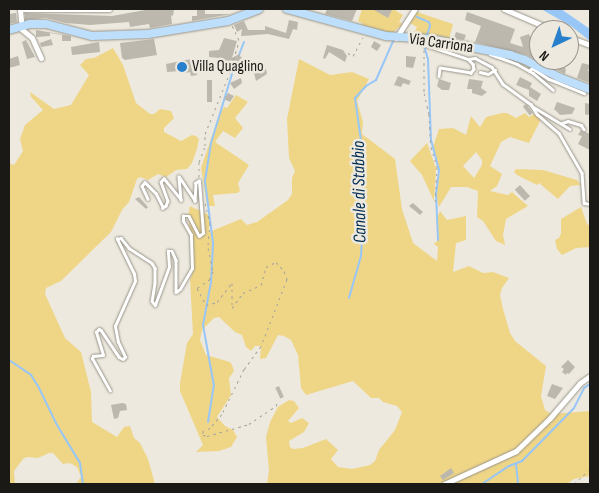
<!DOCTYPE html>
<style>
body{margin:0}
#map{position:relative;width:599px;height:493px;overflow:hidden;background:#ede9de;font-family:"Sofia Sans Condensed",sans-serif}
div>[style]{position:absolute}
.green>*{inset:0;background:#efd687}
.water>*{inset:0;background:#97c6f7}
.stream>*{height:2px;margin:-1px;padding:0 1px;transform-origin:1px;border-radius:1px;background:#97c6f7}
.building>*{inset:0;background:#bcb8ae;transform-origin:0 0}
.path>*{height:1px;margin-top:-0.5px;transform-origin:0;background:repeating-linear-gradient(90deg,#a6a39a 0 2.5px,transparent 0 6.5px)}
.roads{filter:drop-shadow(0 0 1px #99958b) drop-shadow(0 0 1px #99958b)}
.service>*{height:2.5px;margin:-1.25px;padding:0 1.25px;transform-origin:1.25px;border-radius:1.25px;background:#fff}
.minor>*{height:5px;margin:-2.5px;padding:0 2.5px;transform-origin:2.5px;border-radius:2.5px;background:#fff}
.secondary>*{height:8px;margin:-4px;padding:0 4px;transform-origin:4px;border-radius:4px;background:#bddffc}
.dots>*{width:14px;height:14px;translate:-50% -50%;box-sizing:border-box;border:2px solid #ede9de;border-radius:50%}
span{translate:-50% -50%;white-space:nowrap;text-align:center;line-height:1.15;-webkit-text-stroke:5px #ede9de;paint-order:stroke}
.street-label{font-size:16px;color:#1a1915}
.poi-label{font-size:16px;color:#1a1915}
.left{translate:0 -50%;text-align:left}
.water-label{font-size:18px;color:#012e53;font-style:italic}
.frame{position:absolute;inset:0;border:10px solid #1a1915;pointer-events:none}
.north{position:absolute;left:529px;top:20px;width:50px;height:50px;box-sizing:border-box;background:#ede9de;border:1px solid #99968e;border-radius:50%;rotate:222deg;font-size:14px;font-weight:700;line-height:20px;text-align:center;color:#1a1915}
.north::after{content:'';display:block;margin:auto;width:18px;height:22px;background:#2880cd;clip-path:polygon(50% 0,100% 100%,50% 72%,0 100%)}
</style>
<div id="map">
<div class="green">
<div style="clip-path:polygon(362px 9px,397px 9px,396px 11px,403px 15px,399px 22px,403px 24px,391px 34px,362px 25px,362px 23px,358px 21px)"></div>
<div style="clip-path:polygon(417px 12px,453px 24px,449px 39px,413px 36px,417px 27px,410px 23px)"></div>
<div style="clip-path:polygon(113px 48px,123px 65px,136px 103px,150px 114px,154px 114px,160px 109px,171px 111px,174px 118px,164px 128px,164px 132px,181px 141px,192px 135px,196px 136px,199px 139px,197px 149px,192px 163px,187px 169px,176px 170px,166px 177px,158px 174px,148px 180px,140px 177px,137px 179px,129px 202px,122px 210px,111px 232px,61px 281px,46px 288px,45px 294px,65px 338px,81px 352px,91px 392px,92px 422px,117px 437px,124px 427px,130px 426px,134px 438px,140px 443px,148px 459px,155px 484px,76px 484px,81px 477px,77px 467px,70px 463px,63px 464px,53px 453px,49px 453px,38px 458px,27px 457px,23px 459px,14px 471px,15px 484px,9px 484px,9px 163px,14px 165px,23px 151px,20px 139px,25px 125px,43px 110px,31px 97px,30px 92px,54px 109px,71px 105px,89px 75px,80px 65px,86px 59px,94px 58px)"></div>
<div style="clip-path:polygon(299px 59px,330px 75px,352px 72px,369px 79px,357px 101px,363px 122px,362px 134px,395px 159px,402px 209px,413px 243px,437px 261px,438px 247px,434px 244px,439px 239px,436px 220px,440px 211px,447px 220px,466px 216px,466px 240px,456px 243px,453px 272px,469px 266px,483px 273px,493px 272px,509px 278px,502px 288px,500px 295px,503px 309px,510px 333px,515px 341px,546px 366px,541px 396px,545px 410px,551px 414px,590px 411px,590px 476px,574px 479px,567px 484px,267px 484px,269px 470px,266px 437px,270px 422px,278px 407px,289px 400px,294px 401px,299px 408px,288px 421px,291px 423px,302px 418px,309px 423px,304px 432px,289px 441px,290px 447px,293px 449px,303px 448px,326px 439px,338px 450px,331px 459px,338px 467px,352px 469px,370px 465px,375px 461px,379px 450px,395px 430px,402px 412px,397px 406px,383px 402px,379px 398px,371px 398px,353px 381px,306px 395px,301px 388px,298px 355px,291px 340px,284px 336px,278px 335px,266px 358px,260px 359px,261px 346px,255px 346px,251px 351px,246px 347px,242px 335px,235px 332px,219px 317px,214px 318px,202px 330px,200px 340px,206px 355px,230px 362px,232px 365px,234px 371px,229px 378px,231px 395px,217px 417px,225px 426px,233px 430px,237px 437px,231px 447px,219px 451px,196px 452px,203px 445px,180px 391px,180px 383px,187px 343px,193px 334px,190px 280px,194px 268px,193px 249px,188px 216px,190px 206px,209px 215px,209px 232px,241px 219px,247px 225px,257px 222px,288px 200px,292px 194px,292px 178px,295px 171px,289px 158px,287px 119px)"></div>
<div style="clip-path:polygon(236px 95px,248px 102px,235px 118px,243px 128px,235px 138px,223px 131px,215px 142px,249px 165px,238px 183px,240px 191px,237px 193px,213px 195px,215px 206px,207px 206px,201px 168px,218px 118px,224px 107px,227px 108px)"></div>
<div style="clip-path:polygon(evenodd,502px 113px,507px 113px,516px 118px,525px 113px,529px 117px,534px 114px,541px 119px,529px 143px,510px 137px,501px 142px,490px 166px,502px 174px,497px 186px,490px 191px,508px 195px,512px 192px,528px 206px,506px 219px,503px 235px,505px 245px,496px 241px,483px 221px,477px 217px,478px 191px,467px 187px,451px 187px,439px 207px,436px 195px,440px 172px,433px 147px,439px 129px,453px 128px,466px 135px,471px 116px,480px 127px,486px 117px,502px 113px,476px 152px,482px 160px,482px 165px,474px 178px,463px 166px,476px 152px)"></div>
<div style="clip-path:polygon(427px 143px,436px 168px,434px 201px,422px 175px,410px 161px)"></div>
<div style="clip-path:polygon(516px 169px,543px 170px,577px 180px,581px 185px,570px 186px,558px 199px,539px 183px,537px 185px,517px 175px,514px 172px)"></div>
<div style="clip-path:polygon(581px 207px,587px 224px,590px 226px,590px 247px,576px 248px,562px 255px,557px 249px,555px 240px,559px 238px,561px 233px,561px 219px)"></div>
</div>
<div class="water">
<div style="clip-path:polygon(541px 9px,561px 9px,590px 29px,590px 41px,571px 26px)"></div>
</div>
<div class="stream">
<div style="left:417px;top:17px;width:13px;rotate:23deg"></div>
<div style="left:429px;top:22px;width:4px;rotate:76deg"></div>
<div style="left:430px;top:26px;width:9px;rotate:108deg"></div>
<div style="left:424px;top:46px;width:14px;rotate:73deg"></div>
<div style="left:428px;top:59px;width:81px;rotate:87.9deg"></div>
<div style="left:431px;top:140px;width:31px;rotate:75deg"></div>
<div style="left:439px;top:170px;width:23px;rotate:97deg"></div>
<div style="left:436px;top:193px;width:47px;rotate:87.6deg"></div>
<div style="left:239px;top:55px;width:14px;rotate:-69deg"></div>
<div style="left:349px;top:298px;width:44px;rotate:-74.1deg"></div>
<div style="left:361px;top:256px;width:58px;rotate:-87deg"></div>
<div style="left:364px;top:198px;width:14px;rotate:-98deg"></div>
<div style="left:362px;top:184px;width:22px;rotate:-85deg"></div>
<div style="left:364px;top:162px;width:65px;rotate:-98deg"></div>
<div style="left:355px;top:98px;width:16px;rotate:-47deg"></div>
<div style="left:366px;top:86px;width:12px;rotate:-31deg"></div>
<div style="left:376px;top:80px;width:45px;rotate:-66.3deg"></div>
<div style="left:9px;top:360px;width:27px;rotate:34deg"></div>
<div style="left:31px;top:375px;width:15px;rotate:58deg"></div>
<div style="left:39px;top:388px;width:41px;rotate:64.1deg"></div>
<div style="left:57px;top:425px;width:44px;rotate:58.8deg"></div>
<div style="left:80px;top:463px;width:21px;rotate:82deg"></div>
<div style="left:208px;top:422px;width:36px;rotate:-81deg"></div>
<div style="left:214px;top:386px;width:62px;rotate:-100.2deg"></div>
<div style="left:203px;top:325px;width:44px;rotate:-79.5deg"></div>
<div style="left:211px;top:282px;width:39px;rotate:-87deg"></div>
<div style="left:213px;top:243px;width:63px;rotate:-97.4deg"></div>
<div style="left:205px;top:181px;width:38px;rotate:-81deg"></div>
<div style="left:211px;top:143px;width:83px;rotate:-73.1deg"></div>
<div style="left:516px;top:464px;width:20px;rotate:84deg"></div>
<div style="left:482px;top:484px;width:32px;rotate:-34deg"></div>
<div style="left:509px;top:466px;width:14px;rotate:-21deg"></div>
<div style="left:522px;top:461px;width:74px;rotate:-45.5deg"></div>
<div style="left:574px;top:408px;width:22px;rotate:-63deg"></div>
<div style="left:584px;top:388px;width:7px;rotate:-34deg"></div>
</div>
<div class="building">
<div style="clip-path:polygon(151px 9px,174px 9px,173px 16px,171px 15px,172px 24px,150px 28px,149px 24px,130px 27px,129px 22px,90px 25px,66px 23px,46px 18px,25px 20px,25px 13px,112px 16px)"></div>
<div style="clip-path:polygon(197px 9px,205px 9px,205px 14px,231px 14px,192px 21px,192px 16px,197px 16px)"></div>
<div style="clip-path:polygon(327px 9px,338px 10px,357px 9px,352px 21px,325px 14px)"></div>
<div style="clip-path:polygon(372px 9px,390px 9px,392px 10px,388px 18px)"></div>
<div style="clip-path:polygon(467px 12px,515px 29px,510px 43px,523px 47px,520px 37px,529px 34px,531px 39px,539px 43px,539px 60px,550px 60px,566px 69px,565px 74px,527px 55px,475px 42px,481px 26px,465px 20px)"></div>
<div style="clip-path:polygon(16px 13px,17px 22px,9px 24px,9px 14px)"></div>
<div style="clip-path:polygon(289px 20px,298px 22px,297px 30px,293px 29px,289px 39px,268px 34px,241px 36px,242px 29px,237px 32px,234px 25px,244px 21px,248px 30px,265px 30px,265px 26px,286px 33px)"></div>
<div style="clip-path:polygon(36px 30px,71px 36px,71px 41px,62px 41px,62px 35px,50px 33px,50px 36px,36px 37px)"></div>
<div style="clip-path:polygon(456px 32px,466px 35px,464px 40px,454px 38px)"></div>
<div style="clip-path:polygon(224px 38px,237px 41px,232px 58px,239px 54px,244px 62px,256px 61px,240px 71px,231px 60px,228px 70px,217px 67px,219px 58px,209px 57px,209px 51px,219px 50px)"></div>
<div style="clip-path:polygon(51px 39px,53px 45px,41px 47px,40px 43px)"></div>
<div style="clip-path:polygon(154px 39px,157px 55px,125px 60px,122px 58px,120px 43px)"></div>
<div style="clip-path:polygon(26px 40px,35px 57px,27px 59px,22px 42px)"></div>
<div style="clip-path:polygon(374px 41px,381px 45px,377px 51px,371px 47px)"></div>
<div style="clip-path:polygon(99px 42px,100px 52px,72px 55px,71px 47px)"></div>
<div style="clip-path:polygon(327px 45px,343px 50px,347px 56px,345px 62px,329px 52px,325px 59px,323px 58px)"></div>
<div style="clip-path:polygon(18px 56px,20px 65px,9px 68px,9px 59px)"></div>
<div style="clip-path:polygon(406px 56px,416px 57px,413px 68px,406px 67px)"></div>
<div style="clip-path:polygon(191px 59px,198px 64px,197px 75px,191px 76px,190px 72px,181px 74px,180px 71px,167px 72px,166px 64px)"></div>
<div style="clip-path:polygon(582px 63px,590px 65px,588px 71px,590px 71px,590px 83px,577px 78px)"></div>
<div style="clip-path:polygon(266px 69px,267px 74px,256px 81px,254px 73px)"></div>
<div style="clip-path:polygon(398px 76px,411px 81px,409px 85px,403px 83px,401px 87px,394px 85px)"></div>
<div style="clip-path:polygon(520px 77px,532px 83px,530px 87px,541px 94px,537px 101px,529px 96px,529px 90px,516px 85px)"></div>
<div style="clip-path:polygon(241px 78px,242px 83px,234px 89px,230px 83px)"></div>
<div style="clip-path:polygon(439px 79px,451px 83px,449px 90px,442px 90px,437px 86px)"></div>
<div style="clip-path:polygon(469px 79px,483px 81px,481px 88px,487px 92px,482px 96px,472px 93px,472px 89px,467px 89px)"></div>
<div style="left:207px;top:80px;width:5px;height:22px"></div>
<div style="clip-path:polygon(228px 93px,234px 96px,230px 102px,224px 99px)"></div>
<div style="clip-path:polygon(557px 102px,575px 108px,572px 114px,560px 115px,554px 109px)"></div>
<div style="clip-path:polygon(585px 103px,590px 104px,590px 114px,587px 115px,585px 114px)"></div>
<div style="left:526px;top:104px;width:11px;height:4px;rotate:52deg"></div>
<div style="clip-path:polygon(581px 130px,590px 134px,590px 150px,578px 144px,582px 136px,578px 135px)"></div>
<div style="left:520px;top:185px;width:15px;height:7px;rotate:48deg"></div>
<div style="clip-path:polygon(139px 197px,148px 207px,146px 209px,135px 199px)"></div>
<div style="clip-path:polygon(413px 203px,423px 212px,420px 215px,409px 206px)"></div>
<div style="clip-path:polygon(568px 360px,575px 367px,569px 374px,567px 373px,566px 375px,562px 372px,564px 369px,561px 367px)"></div>
<div style="clip-path:polygon(552px 384px,563px 388px,555px 399px,547px 396px)"></div>
<div style="left:279px;top:386px;width:12px;height:4px;rotate:66deg"></div>
<div style="clip-path:polygon(122px 403px,126px 404px,127px 410px,120px 411px,118px 418px,114px 419px,111px 405px)"></div>
<div style="clip-path:polygon(451px 468px,454px 473px,443px 480px,440px 476px)"></div>
</div>
<div class="path">
<div style="left:424px;top:50px;width:43px;rotate:90deg"></div>
<div style="left:424px;top:93px;width:22px;rotate:77deg"></div>
<div style="left:429px;top:114px;width:33px;rotate:87deg"></div>
<div style="left:431px;top:147px;width:21px;rotate:73deg"></div>
<div style="left:437px;top:167px;width:35px;rotate:93deg"></div>
<div style="left:348px;top:53px;width:6px;rotate:31deg"></div>
<div style="left:353px;top:56px;width:21px;rotate:-62deg"></div>
<div style="left:555px;top:69px;width:9px;rotate:-69deg"></div>
<div style="left:199px;top:177px;width:15px;rotate:-90deg"></div>
<div style="left:199px;top:162px;width:17px;rotate:-69deg"></div>
<div style="left:205px;top:146px;width:12px;rotate:-90deg"></div>
<div style="left:205px;top:134px;width:67px;rotate:-68deg"></div>
<div style="left:230px;top:72px;width:33px;rotate:-74deg"></div>
<div style="left:239px;top:40px;width:17px;rotate:-115deg"></div>
<div style="left:205px;top:203px;width:21px;rotate:76deg"></div>
<div style="left:210px;top:223px;width:25px;rotate:95deg"></div>
<div style="left:208px;top:248px;width:24px;rotate:78deg"></div>
<div style="left:213px;top:271px;width:9px;rotate:111deg"></div>
<div style="left:210px;top:279px;width:16px;rotate:145deg"></div>
<div style="left:197px;top:288px;width:19px;rotate:62deg"></div>
<div style="left:206px;top:305px;width:11px;rotate:-15deg"></div>
<div style="left:217px;top:302px;width:24px;rotate:-52deg"></div>
<div style="left:232px;top:283px;width:25px;rotate:90deg"></div>
<div style="left:232px;top:308px;width:19px;rotate:-54deg"></div>
<div style="left:243px;top:293px;width:20px;rotate:-24deg"></div>
<div style="left:261px;top:285px;width:19px;rotate:-74deg"></div>
<div style="left:266px;top:267px;width:11px;rotate:-27deg"></div>
<div style="left:276px;top:262px;width:12px;rotate:48deg"></div>
<div style="left:284px;top:271px;width:9px;rotate:69deg"></div>
<div style="left:287px;top:279px;width:72px;rotate:111.2deg"></div>
<div style="left:261px;top:346px;width:29px;rotate:126deg"></div>
<div style="left:244px;top:369px;width:50px;rotate:116.1deg"></div>
<div style="left:222px;top:414px;width:18px;rotate:131deg"></div>
<div style="left:210px;top:428px;width:8px;rotate:157deg"></div>
<div style="left:203px;top:431px;width:4px;rotate:90deg"></div>
<div style="left:203px;top:435px;width:4px;rotate:14deg"></div>
<div style="left:207px;top:436px;width:44px;rotate:-15.9deg"></div>
<div style="left:249px;top:424px;width:32px;rotate:-34deg"></div>
<div style="left:276px;top:406px;width:5px;rotate:-68deg"></div>
<div style="left:574px;top:484px;width:22px;rotate:-43deg"></div>
</div>
<div class="roads">
<div class="service">
<div style="left:414px;top:41px;width:57px;rotate:18.4deg"></div>
<div style="left:468px;top:59px;width:7px;rotate:45deg"></div>
<div style="left:473px;top:64px;width:5px;rotate:79deg"></div>
<div style="left:474px;top:69px;width:5px;rotate:127deg"></div>
<div style="left:471px;top:73px;width:31px;rotate:-171deg"></div>
<div style="left:440px;top:68px;width:8px;rotate:97deg"></div>
<div style="left:490px;top:54px;width:29px;rotate:20deg"></div>
<div style="left:517px;top:64px;width:18px;rotate:29deg"></div>
<div style="left:533px;top:73px;width:26px;rotate:40deg"></div>
<div style="left:468px;top:59px;width:7px;rotate:-8deg"></div>
<div style="left:475px;top:58px;width:19px;rotate:28deg"></div>
<div style="left:492px;top:67px;width:20px;rotate:57deg"></div>
<div style="left:503px;top:84px;width:34px;rotate:36deg"></div>
<div style="left:531px;top:104px;width:12px;rotate:59deg"></div>
<div style="left:537px;top:114px;width:29px;rotate:41deg"></div>
<div style="left:559px;top:133px;width:46px;rotate:60.1deg"></div>
<div style="left:582px;top:173px;width:30px;rotate:86deg"></div>
<div style="left:584px;top:203px;width:6px;rotate:9deg"></div>
<div style="left:529px;top:71px;width:4px;rotate:-45deg"></div>
<div style="left:532px;top:68px;width:20px;rotate:33deg"></div>
<div style="left:549px;top:79px;width:38px;rotate:22deg"></div>
<div style="left:480px;top:72px;width:8px;rotate:14deg"></div>
<div style="left:488px;top:74px;width:8px;rotate:-30deg"></div>
<div style="left:532px;top:106px;width:44px;rotate:31.2deg"></div>
<div style="left:562px;top:123px;width:6px;rotate:-18deg"></div>
<div style="left:568px;top:121px;width:14px;rotate:17deg"></div>
<div style="left:581px;top:125px;width:5px;rotate:53deg"></div>
<div style="left:110px;top:391px;width:37px;rotate:-119deg"></div>
<div style="left:92px;top:359px;width:3px;rotate:-72deg"></div>
<div style="left:93px;top:356px;width:10px;rotate:-6deg"></div>
<div style="left:103px;top:355px;width:24px;rotate:-107deg"></div>
<div style="left:96px;top:332px;width:4px;rotate:-45deg"></div>
<div style="left:99px;top:329px;width:2px;rotate:27deg"></div>
<div style="left:101px;top:330px;width:32px;rotate:56deg"></div>
<div style="left:119px;top:357px;width:4px;rotate:27deg"></div>
<div style="left:123px;top:359px;width:3px;rotate:-45deg"></div>
<div style="left:125px;top:357px;width:17px;rotate:-115deg"></div>
<div style="left:118px;top:342px;width:16px;rotate:-101deg"></div>
<div style="left:115px;top:326px;width:49px;rotate:-66deg"></div>
<div style="left:135px;top:281px;width:7px;rotate:-98deg"></div>
<div style="left:134px;top:274px;width:39px;rotate:-116deg"></div>
<div style="left:117px;top:239px;width:4px;rotate:-14deg"></div>
<div style="left:121px;top:238px;width:13px;rotate:51deg"></div>
<div style="left:129px;top:248px;width:27px;rotate:33deg"></div>
<div style="left:152px;top:263px;width:6px;rotate:59deg"></div>
<div style="left:155px;top:268px;width:15px;rotate:90deg"></div>
<div style="left:155px;top:283px;width:18px;rotate:99deg"></div>
<div style="left:152px;top:301px;width:5px;rotate:53deg"></div>
<div style="left:155px;top:305px;width:40px;rotate:-69.8deg"></div>
<div style="left:169px;top:267px;width:16px;rotate:-94deg"></div>
<div style="left:168px;top:251px;width:4px"></div>
<div style="left:172px;top:251px;width:10px;rotate:66deg"></div>
<div style="left:176px;top:260px;width:32px;rotate:90deg"></div>
<div style="left:176px;top:292px;width:5px;rotate:-37deg"></div>
<div style="left:180px;top:289px;width:24px;rotate:-60deg"></div>
<div style="left:192px;top:268px;width:33px;rotate:-92deg"></div>
<div style="left:191px;top:235px;width:16px;rotate:-120deg"></div>
<div style="left:183px;top:221px;width:5px;rotate:-90deg"></div>
<div style="left:183px;top:216px;width:6px"></div>
<div style="left:189px;top:216px;width:22px;rotate:63deg"></div>
<div style="left:199px;top:236px;width:5px;rotate:-37deg"></div>
<div style="left:203px;top:233px;width:52px;rotate:-94.4deg"></div>
<div style="left:199px;top:181px;width:4px;rotate:146deg"></div>
<div style="left:196px;top:183px;width:18px;rotate:93deg"></div>
<div style="left:195px;top:201px;width:29px;rotate:-124deg"></div>
<div style="left:179px;top:177px;width:23px;rotate:85deg"></div>
<div style="left:181px;top:200px;width:27px;rotate:-129deg"></div>
<div style="left:164px;top:179px;width:4px;rotate:135deg"></div>
<div style="left:161px;top:182px;width:20px;rotate:70deg"></div>
<div style="left:168px;top:201px;width:5px;rotate:112deg"></div>
<div style="left:166px;top:206px;width:4px;rotate:146deg"></div>
<div style="left:163px;top:208px;width:16px;rotate:-117deg"></div>
<div style="left:156px;top:194px;width:16px;rotate:-135deg"></div>
<div style="left:145px;top:183px;width:4px;rotate:135deg"></div>
<div style="left:142px;top:186px;width:14px;rotate:65deg"></div>
</div>
<div class="minor">
<div style="left:20px;top:9px;width:89px"></div>
<div style="left:20px;top:9px;width:12px;rotate:85deg"></div>
<div style="left:504px;top:9px;width:53px;rotate:23.2deg"></div>
<div style="left:19px;top:27px;width:17px;rotate:40deg"></div>
<div style="left:32px;top:38px;width:22px;rotate:66deg"></div>
<div style="left:569px;top:37px;width:22px;rotate:21deg"></div>
<div style="left:396px;top:38px;width:35px;rotate:-57deg"></div>
<div style="left:444px;top:484px;width:79px;rotate:-24.6deg"></div>
<div style="left:516px;top:451px;width:47px;rotate:-44.1deg"></div>
<div style="left:550px;top:418px;width:46px;rotate:-49.4deg"></div>
<div style="left:580px;top:383px;width:12px;rotate:-35deg"></div>
</div>
<div class="secondary">
<div style="left:287px;top:9px;width:103px;rotate:15.3deg"></div>
<div style="left:386px;top:36px;width:45px;rotate:3.8deg"></div>
<div style="left:431px;top:39px;width:81px;rotate:11.4deg"></div>
<div style="left:510px;top:55px;width:16px;rotate:18deg"></div>
<div style="left:525px;top:60px;width:37px;rotate:27deg"></div>
<div style="left:558px;top:77px;width:34px;rotate:21deg"></div>
<div style="left:9px;top:30px;width:22px;rotate:-16deg"></div>
<div style="left:30px;top:24px;width:16px"></div>
<div style="left:46px;top:24px;width:48px;rotate:14.6deg"></div>
<div style="left:92px;top:36px;width:56px;rotate:-2deg"></div>
<div style="left:148px;top:34px;width:81px;rotate:-9.2deg"></div>
<div style="left:228px;top:21px;width:33px;rotate:-21deg"></div>
</div>
</div>
<div class="dots">
<div style="left:182px;top:67px;background:#2880cd"></div>
</div>
<div class="street-label">
<span style="left:441px;top:44px;rotate:8deg">Via Carriona</span>
</div>
<div class="poi-label">
<span class="left" style="left:192px;top:67px">Villa Quaglino</span>
</div>
<div class="water-label">
<span style="left:360px;top:192px;rotate:-91deg">Canale di Stabbio</span>
</div>
<div class="frame"></div>
<div class="north">N</div>
</div>
